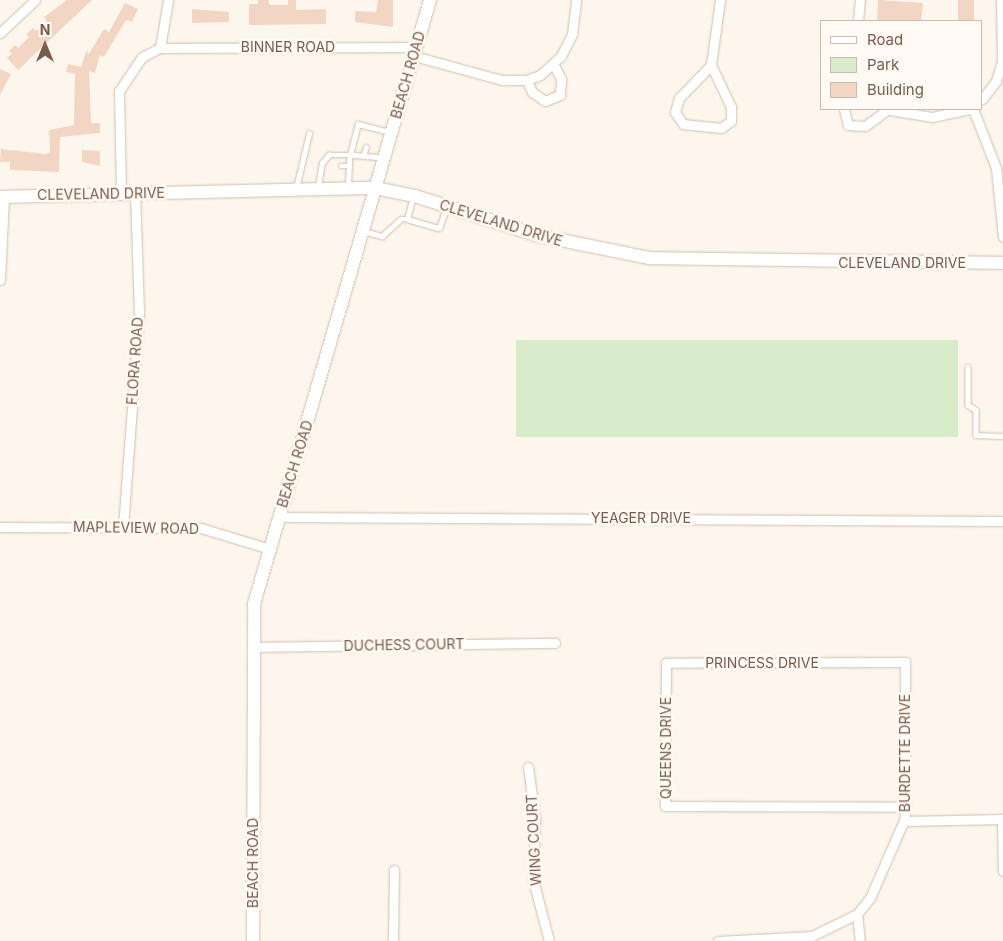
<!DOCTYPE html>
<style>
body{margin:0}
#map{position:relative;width:1003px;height:941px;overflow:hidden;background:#fdf6ec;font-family:Inter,sans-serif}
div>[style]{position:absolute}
.green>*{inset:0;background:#d8ecc9;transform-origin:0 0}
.building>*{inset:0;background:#f3d5c3;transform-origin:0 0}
.roads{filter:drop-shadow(0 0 1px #d1beb0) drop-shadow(0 0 1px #d1beb0)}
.lane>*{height:4.5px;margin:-2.25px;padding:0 2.25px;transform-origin:2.25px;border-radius:2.25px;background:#fff}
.street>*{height:9px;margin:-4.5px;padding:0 4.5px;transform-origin:4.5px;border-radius:4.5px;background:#fff}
.secondary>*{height:12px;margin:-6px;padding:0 6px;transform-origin:6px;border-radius:6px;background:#fff}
span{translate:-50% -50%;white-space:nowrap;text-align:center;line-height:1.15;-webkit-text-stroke:5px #fffaf3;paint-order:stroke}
.street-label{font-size:14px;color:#7a5c4d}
.legend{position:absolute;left:820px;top:20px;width:162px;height:90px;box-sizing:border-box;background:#fffaf3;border:1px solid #cabbb1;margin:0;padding:6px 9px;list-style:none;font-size:15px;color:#7a5c4d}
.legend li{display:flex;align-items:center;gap:10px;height:25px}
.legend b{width:25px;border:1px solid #cabbb1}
.north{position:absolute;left:20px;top:20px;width:50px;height:50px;-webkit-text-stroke:4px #fffaf3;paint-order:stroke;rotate:0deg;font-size:14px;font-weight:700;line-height:20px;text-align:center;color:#7a5c4d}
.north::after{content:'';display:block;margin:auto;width:18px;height:22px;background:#7a5c4d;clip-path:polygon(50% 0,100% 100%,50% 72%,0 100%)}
</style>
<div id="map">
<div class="green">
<div style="left:516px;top:340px;width:442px;height:97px"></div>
</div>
<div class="building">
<div style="clip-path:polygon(67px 0,92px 0,18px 70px,7px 58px,12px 54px,9px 51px,15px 45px,18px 48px,29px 37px,26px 34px,33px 28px,36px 31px,47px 20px,44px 17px)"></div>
<div style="clip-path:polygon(258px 0,269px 0,269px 5px,288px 5px,288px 0,296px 0,296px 10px,326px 9px,326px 24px,249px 25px,249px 4px,258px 4px)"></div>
<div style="clip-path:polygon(378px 0,393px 0,393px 27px,355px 22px,355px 11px,376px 12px)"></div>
<div style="clip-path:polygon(878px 0,923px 3px,921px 21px,877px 21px)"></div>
<div style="left:958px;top:0;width:16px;height:21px"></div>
<div style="clip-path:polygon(125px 3px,138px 9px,132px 22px,126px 20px,104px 57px,100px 55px,95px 73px,89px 71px,91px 123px,100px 123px,100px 133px,60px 137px,59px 172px,10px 170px,10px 162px,0 162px,1px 149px,46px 154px,50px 152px,49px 130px,74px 125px,75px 74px,66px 72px,68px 64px,81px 67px,87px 49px,88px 55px,104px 29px,109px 32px)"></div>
<div style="clip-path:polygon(192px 9px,229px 12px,229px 22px,192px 23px)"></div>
<div style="clip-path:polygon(0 69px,11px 74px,0 95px)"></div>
<div style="clip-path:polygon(82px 150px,100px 151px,100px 166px,82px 162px)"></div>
</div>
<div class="roads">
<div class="lane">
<div style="left:363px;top:156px;width:9px;rotate:-72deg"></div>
<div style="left:383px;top:158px;width:33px;rotate:-175deg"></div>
<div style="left:350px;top:155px;width:32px;rotate:-76deg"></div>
<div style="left:358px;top:124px;width:32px;rotate:14deg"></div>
<div style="left:341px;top:166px;width:9px"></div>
<div style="left:318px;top:187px;width:24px;rotate:-81deg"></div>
<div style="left:322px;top:163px;width:11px;rotate:-49deg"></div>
<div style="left:329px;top:155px;width:21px"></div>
<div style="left:350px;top:155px;width:33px;rotate:93deg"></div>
<div style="left:296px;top:188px;width:56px;rotate:-76.5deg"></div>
<div style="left:407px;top:219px;width:24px;rotate:-75deg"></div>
<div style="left:364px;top:231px;width:19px;rotate:16deg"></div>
<div style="left:382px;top:236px;width:25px;rotate:-42deg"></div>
<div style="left:401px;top:219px;width:6px"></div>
<div style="left:407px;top:219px;width:33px;rotate:16deg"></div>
<div style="left:439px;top:228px;width:20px;rotate:-70deg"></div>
<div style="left:968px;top:367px;width:38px;rotate:90deg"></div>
<div style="left:968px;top:405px;width:9px;rotate:32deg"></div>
<div style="left:976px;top:410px;width:25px;rotate:90deg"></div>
<div style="left:976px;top:435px;width:27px;rotate:2deg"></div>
</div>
<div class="street">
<div style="left:858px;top:21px;width:21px;rotate:-85deg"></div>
<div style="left:0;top:33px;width:48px;rotate:-43.3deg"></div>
<div style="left:160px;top:48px;width:256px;rotate:-0.2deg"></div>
<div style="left:414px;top:56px;width:91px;rotate:15.3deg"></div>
<div style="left:502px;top:80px;width:25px"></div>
<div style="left:527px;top:80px;width:14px;rotate:-21deg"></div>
<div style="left:540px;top:75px;width:28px;rotate:-42deg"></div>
<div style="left:561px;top:56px;width:25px;rotate:-63deg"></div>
<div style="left:572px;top:34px;width:34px;rotate:-83deg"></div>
<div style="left:711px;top:65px;width:46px;rotate:134.1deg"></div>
<div style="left:679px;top:98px;width:15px;rotate:106deg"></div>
<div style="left:675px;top:112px;width:14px;rotate:56deg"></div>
<div style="left:683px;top:124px;width:38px;rotate:6deg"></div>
<div style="left:721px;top:128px;width:12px;rotate:-35deg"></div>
<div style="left:731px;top:121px;width:14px;rotate:-90deg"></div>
<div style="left:731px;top:107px;width:47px;rotate:-115.5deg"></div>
<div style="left:711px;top:65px;width:66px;rotate:-82.1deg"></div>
<div style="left:527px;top:80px;width:13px;rotate:67deg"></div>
<div style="left:532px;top:92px;width:16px;rotate:35deg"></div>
<div style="left:545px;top:101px;width:16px;rotate:-22deg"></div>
<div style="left:560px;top:95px;width:16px;rotate:-86deg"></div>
<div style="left:561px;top:79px;width:16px;rotate:-117deg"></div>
<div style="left:982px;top:99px;width:23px;rotate:-52deg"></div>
<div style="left:996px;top:81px;width:21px;rotate:-73deg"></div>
<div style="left:1002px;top:61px;width:61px;rotate:-90.9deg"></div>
<div style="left:844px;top:109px;width:16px;rotate:76deg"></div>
<div style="left:848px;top:125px;width:17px;rotate:3deg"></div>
<div style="left:865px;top:126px;width:27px;rotate:-36deg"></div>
<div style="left:884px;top:109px;width:49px;rotate:9.5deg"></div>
<div style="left:932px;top:117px;width:38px;rotate:-12deg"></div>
<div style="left:973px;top:109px;width:63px;rotate:68.7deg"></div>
<div style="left:996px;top:168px;width:69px;rotate:84.2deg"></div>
<div style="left:121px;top:194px;width:103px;rotate:-91.1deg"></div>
<div style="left:119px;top:91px;width:41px;rotate:-55.9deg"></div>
<div style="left:142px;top:57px;width:20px;rotate:-27deg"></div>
<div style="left:160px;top:48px;width:49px;rotate:-80.5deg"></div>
<div style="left:0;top:280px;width:83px;rotate:-87.2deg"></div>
<div style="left:278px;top:517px;width:725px;rotate:0.32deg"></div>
<div style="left:0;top:527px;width:201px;rotate:0.3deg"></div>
<div style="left:201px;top:528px;width:72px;rotate:16.9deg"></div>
<div style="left:123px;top:527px;width:215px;rotate:-85.7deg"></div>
<div style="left:139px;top:313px;width:119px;rotate:-91.9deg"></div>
<div style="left:253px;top:647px;width:302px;rotate:-0.8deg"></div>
<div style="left:528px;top:767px;width:51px;rotate:82.2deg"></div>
<div style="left:535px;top:818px;width:62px;rotate:91.8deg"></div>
<div style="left:533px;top:880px;width:63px;rotate:75.3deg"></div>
<div style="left:1002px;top:819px;width:52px;rotate:88.9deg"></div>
<div style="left:904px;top:821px;width:99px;rotate:-1.2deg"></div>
<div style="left:857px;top:914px;width:27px;rotate:84deg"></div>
<div style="left:393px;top:941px;width:71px;rotate:-89.2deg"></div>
<div style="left:718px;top:941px;width:94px;rotate:-3deg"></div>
<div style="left:812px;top:936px;width:50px;rotate:-26.1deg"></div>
<div style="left:857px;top:914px;width:21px;rotate:-51deg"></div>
<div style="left:870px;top:898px;width:87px;rotate:-66.4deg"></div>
<div style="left:905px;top:818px;width:156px;rotate:-90deg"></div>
<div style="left:905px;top:662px;width:239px;rotate:179.8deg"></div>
<div style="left:666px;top:663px;width:143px;rotate:90.4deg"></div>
<div style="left:665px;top:806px;width:239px;rotate:0.2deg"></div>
</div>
<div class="secondary">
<div style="left:0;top:197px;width:375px;rotate:-1.4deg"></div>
<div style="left:375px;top:188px;width:41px;rotate:11.3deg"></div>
<div style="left:415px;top:196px;width:127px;rotate:17.9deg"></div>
<div style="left:536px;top:235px;width:115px;rotate:11.5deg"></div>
<div style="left:649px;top:258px;width:354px;rotate:0.8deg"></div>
<div style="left:253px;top:941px;width:337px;rotate:-89.8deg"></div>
<div style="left:254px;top:604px;width:629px;rotate:-73.75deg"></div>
</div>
</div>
<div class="street-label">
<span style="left:288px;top:47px">BINNER ROAD</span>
<span style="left:408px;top:75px;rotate:-74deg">BEACH ROAD</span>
<span style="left:101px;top:194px;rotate:-1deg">CLEVELAND DRIVE</span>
<span style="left:501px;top:223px;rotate:17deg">CLEVELAND DRIVE</span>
<span style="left:902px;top:263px">CLEVELAND DRIVE</span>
<span style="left:135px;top:361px;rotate:-86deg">FLORA ROAD</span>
<span style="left:295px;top:464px;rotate:-73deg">BEACH ROAD</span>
<span style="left:641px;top:518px">YEAGER DRIVE</span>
<span style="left:136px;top:528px;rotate:1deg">MAPLEVIEW ROAD</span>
<span style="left:404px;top:645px;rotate:-1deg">DUCHESS COURT</span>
<span style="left:762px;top:663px">PRINCESS DRIVE</span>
<span style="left:666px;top:748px;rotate:-90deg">QUEENS DRIVE</span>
<span style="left:905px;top:753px;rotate:-90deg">BURDETTE DRIVE</span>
<span style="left:534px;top:840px;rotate:-93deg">WING COURT</span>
<span style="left:253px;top:863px;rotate:-90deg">BEACH ROAD</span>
</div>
<ul class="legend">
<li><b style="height:6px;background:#fff"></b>Road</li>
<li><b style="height:14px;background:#d8ecc9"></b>Park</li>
<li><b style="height:14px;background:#f3d5c3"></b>Building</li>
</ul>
<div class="north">N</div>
</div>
